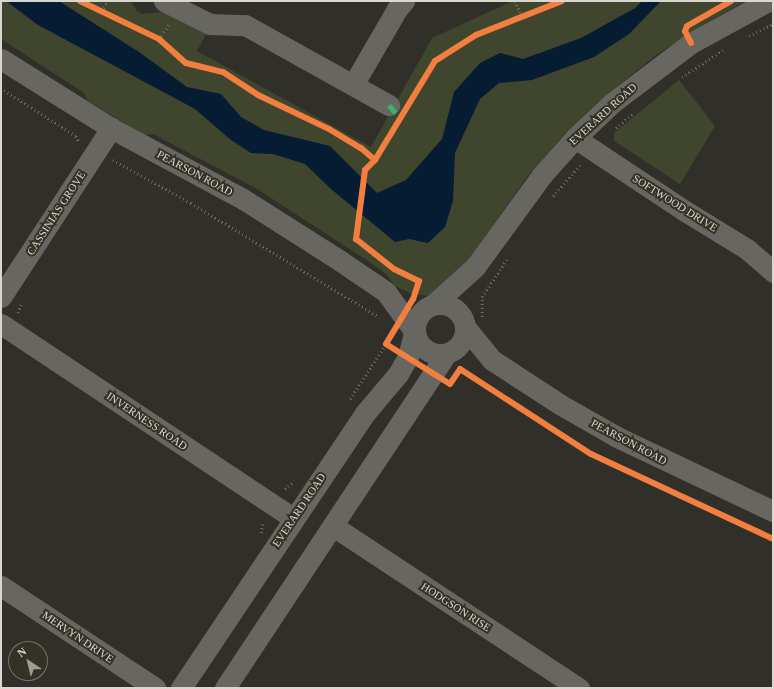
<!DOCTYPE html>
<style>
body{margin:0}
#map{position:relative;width:774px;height:689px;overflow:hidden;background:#302f2a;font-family:Georgia,serif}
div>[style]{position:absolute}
.green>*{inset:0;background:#40452d}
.water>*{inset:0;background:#051c32}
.path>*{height:2.5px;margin-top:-1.25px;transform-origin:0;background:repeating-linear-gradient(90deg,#6b6a66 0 1px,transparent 0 4px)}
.minor>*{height:21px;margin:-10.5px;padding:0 10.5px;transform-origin:10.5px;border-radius:10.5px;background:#676661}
.minor>.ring{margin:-10.5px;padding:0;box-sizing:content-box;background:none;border:21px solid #676661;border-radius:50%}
.quiet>*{height:5px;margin-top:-2.5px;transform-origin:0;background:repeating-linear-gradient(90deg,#33b770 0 10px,transparent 0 15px)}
.cycleway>*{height:6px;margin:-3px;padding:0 3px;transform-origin:3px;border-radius:3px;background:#f27e40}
span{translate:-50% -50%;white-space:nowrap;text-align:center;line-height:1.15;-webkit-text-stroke:4px #343126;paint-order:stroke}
.street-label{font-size:11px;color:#d9d7d0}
.frame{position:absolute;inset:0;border:2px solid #d9d7d0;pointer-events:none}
.north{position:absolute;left:8px;top:641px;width:40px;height:40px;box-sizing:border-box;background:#343126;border:1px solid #76736a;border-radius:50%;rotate:325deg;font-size:11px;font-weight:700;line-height:16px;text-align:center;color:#d9d7d0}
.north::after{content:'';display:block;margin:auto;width:14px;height:18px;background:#9e9c96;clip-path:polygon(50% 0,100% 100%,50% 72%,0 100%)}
</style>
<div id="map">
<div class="green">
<div style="clip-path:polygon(1px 1px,130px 1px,137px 11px,143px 14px,163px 12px,206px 34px,197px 51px,371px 147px,432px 38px,513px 1px,746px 1px,703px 25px,656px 55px,597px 103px,563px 136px,528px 176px,463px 267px,429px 296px,412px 294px,395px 286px,386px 274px,371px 263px,257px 189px,153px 134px,144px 135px,88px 101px,84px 93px,1px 39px)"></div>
<div style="clip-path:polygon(679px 80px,715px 126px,680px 184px,614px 141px,614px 133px)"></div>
</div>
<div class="water">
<div style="clip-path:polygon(6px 1px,59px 1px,139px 52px,187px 87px,221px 94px,241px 117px,264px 130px,330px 146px,377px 193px,406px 180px,442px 139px,454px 92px,480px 63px,500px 53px,523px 59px,581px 38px,635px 8px,642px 1px,661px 1px,629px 34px,594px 57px,532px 80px,499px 83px,480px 99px,455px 153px,453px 201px,445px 227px,428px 243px,409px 239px,395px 242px,331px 189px,305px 164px,273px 154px,251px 153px,231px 140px,195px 109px,38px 25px)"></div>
</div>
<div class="path">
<div style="left:515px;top:1px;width:17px;rotate:65deg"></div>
<div style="left:101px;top:11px;width:12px;rotate:-55deg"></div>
<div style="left:749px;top:36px;width:27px;rotate:-27deg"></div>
<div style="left:159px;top:39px;width:18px;rotate:-56deg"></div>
<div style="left:682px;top:77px;width:49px;rotate:-33.4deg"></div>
<div style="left:1px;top:88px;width:89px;rotate:32.6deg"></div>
<div style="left:76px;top:136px;width:7px;rotate:63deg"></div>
<div style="left:616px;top:128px;width:23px;rotate:-41deg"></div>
<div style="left:113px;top:160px;width:89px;rotate:28.9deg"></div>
<div style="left:191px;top:203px;width:220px;rotate:31.2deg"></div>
<div style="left:553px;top:196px;width:41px;rotate:-48.9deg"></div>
<div style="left:18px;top:313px;width:9px;rotate:-72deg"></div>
<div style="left:482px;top:317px;width:20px;rotate:-90deg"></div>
<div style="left:482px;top:297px;width:45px;rotate:-56.7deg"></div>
<div style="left:350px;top:399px;width:66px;rotate:-56.8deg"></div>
<div style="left:285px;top:489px;width:12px;rotate:-42deg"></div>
<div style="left:261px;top:533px;width:11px;rotate:-80deg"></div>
</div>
<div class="minor">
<div style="left:164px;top:1px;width:51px;rotate:26.6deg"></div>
<div style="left:210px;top:24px;width:35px;rotate:2deg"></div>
<div style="left:245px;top:25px;width:165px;rotate:29.1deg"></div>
<div style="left:1px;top:59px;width:130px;rotate:32.1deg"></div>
<div style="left:111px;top:128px;width:150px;rotate:28.3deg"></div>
<div style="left:243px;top:199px;width:114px;rotate:32.4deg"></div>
<div style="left:339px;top:260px;width:57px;rotate:34.2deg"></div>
<div style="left:386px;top:292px;width:48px;rotate:54.3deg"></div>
<div style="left:353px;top:85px;width:88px;rotate:-59.9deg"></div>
<div style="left:397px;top:9px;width:11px;rotate:-49deg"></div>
<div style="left:575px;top:138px;width:132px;rotate:33.6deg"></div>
<div style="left:685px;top:211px;width:73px;rotate:31.5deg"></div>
<div style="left:747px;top:249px;width:35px;rotate:41deg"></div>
<div style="left:1px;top:297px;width:202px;rotate:-56.9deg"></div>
<div class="ring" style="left:415px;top:304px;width:29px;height:29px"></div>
<div style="left:434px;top:304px;width:55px;rotate:-42.1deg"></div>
<div style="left:475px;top:267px;width:114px;rotate:-53.9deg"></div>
<div style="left:542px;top:175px;width:50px;rotate:-48.3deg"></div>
<div style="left:575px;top:138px;width:51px;rotate:-43.4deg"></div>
<div style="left:612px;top:103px;width:99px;rotate:-37.2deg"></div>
<div style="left:691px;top:43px;width:88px;rotate:-28.6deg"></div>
<div style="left:1px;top:324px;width:351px;rotate:33.6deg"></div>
<div style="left:465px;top:327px;width:43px;rotate:50.7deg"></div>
<div style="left:492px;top:360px;width:82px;rotate:33.1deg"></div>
<div style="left:561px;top:405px;width:64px;rotate:29.7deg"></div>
<div style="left:617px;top:437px;width:173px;rotate:25.4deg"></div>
<div style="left:333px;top:526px;width:295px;rotate:33.4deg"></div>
<div style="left:1px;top:586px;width:185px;rotate:33.5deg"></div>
<div style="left:181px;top:688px;width:332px;rotate:-56.2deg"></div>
<div style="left:366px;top:412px;width:50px;rotate:-49.9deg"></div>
<div style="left:398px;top:374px;width:20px;rotate:-60deg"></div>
<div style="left:408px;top:357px;width:25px;rotate:-76deg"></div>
<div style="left:225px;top:688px;width:400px;rotate:-56.5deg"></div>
</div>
<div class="quiet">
<div style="left:389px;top:105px;width:18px;rotate:49deg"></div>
</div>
<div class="cycleway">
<div style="left:80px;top:1px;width:88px;rotate:25.7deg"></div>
<div style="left:159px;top:39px;width:36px;rotate:42deg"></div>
<div style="left:186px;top:63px;width:38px;rotate:14deg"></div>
<div style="left:223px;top:72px;width:42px;rotate:33.3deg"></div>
<div style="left:258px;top:95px;width:79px;rotate:25.6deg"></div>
<div style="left:329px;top:129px;width:37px;rotate:31deg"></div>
<div style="left:361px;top:148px;width:18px;rotate:41deg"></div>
<div style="left:375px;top:160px;width:14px;rotate:135deg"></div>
<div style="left:365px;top:170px;width:70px;rotate:97.4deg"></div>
<div style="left:356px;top:239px;width:48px;rotate:38.3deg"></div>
<div style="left:394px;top:269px;width:28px;rotate:26deg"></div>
<div style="left:419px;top:281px;width:19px;rotate:108deg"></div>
<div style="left:413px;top:299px;width:52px;rotate:121deg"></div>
<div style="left:386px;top:344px;width:75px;rotate:32deg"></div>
<div style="left:450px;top:384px;width:18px;rotate:-56deg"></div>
<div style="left:460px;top:369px;width:156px;rotate:33deg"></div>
<div style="left:591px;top:454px;width:201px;rotate:25deg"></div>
<div style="left:691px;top:43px;width:13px;rotate:-117deg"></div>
<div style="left:685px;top:31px;width:5px;rotate:-68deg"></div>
<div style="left:687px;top:26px;width:51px;rotate:-29.6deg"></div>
<div style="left:375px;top:160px;width:116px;rotate:-58.8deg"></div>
<div style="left:435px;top:61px;width:49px;rotate:-32.4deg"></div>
<div style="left:476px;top:35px;width:92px;rotate:-21.6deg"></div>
</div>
<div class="street-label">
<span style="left:603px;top:114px;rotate:-42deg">EVERARD ROAD</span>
<span style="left:195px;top:173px;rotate:28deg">PEARSON ROAD</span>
<span style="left:675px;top:203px;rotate:32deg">SOFTWOOD DRIVE</span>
<span style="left:56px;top:213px;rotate:-57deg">CASSINIAS GROVE</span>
<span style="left:147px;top:421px;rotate:34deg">INVERNESS ROAD</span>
<span style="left:629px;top:442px;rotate:28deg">PEARSON ROAD</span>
<span style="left:299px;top:510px;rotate:-56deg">EVERARD ROAD</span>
<span style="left:456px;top:607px;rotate:33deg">HODGSON RISE</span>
<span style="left:78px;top:637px;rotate:34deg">MERVYN DRIVE</span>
</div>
<div class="frame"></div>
<div class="north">N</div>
</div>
